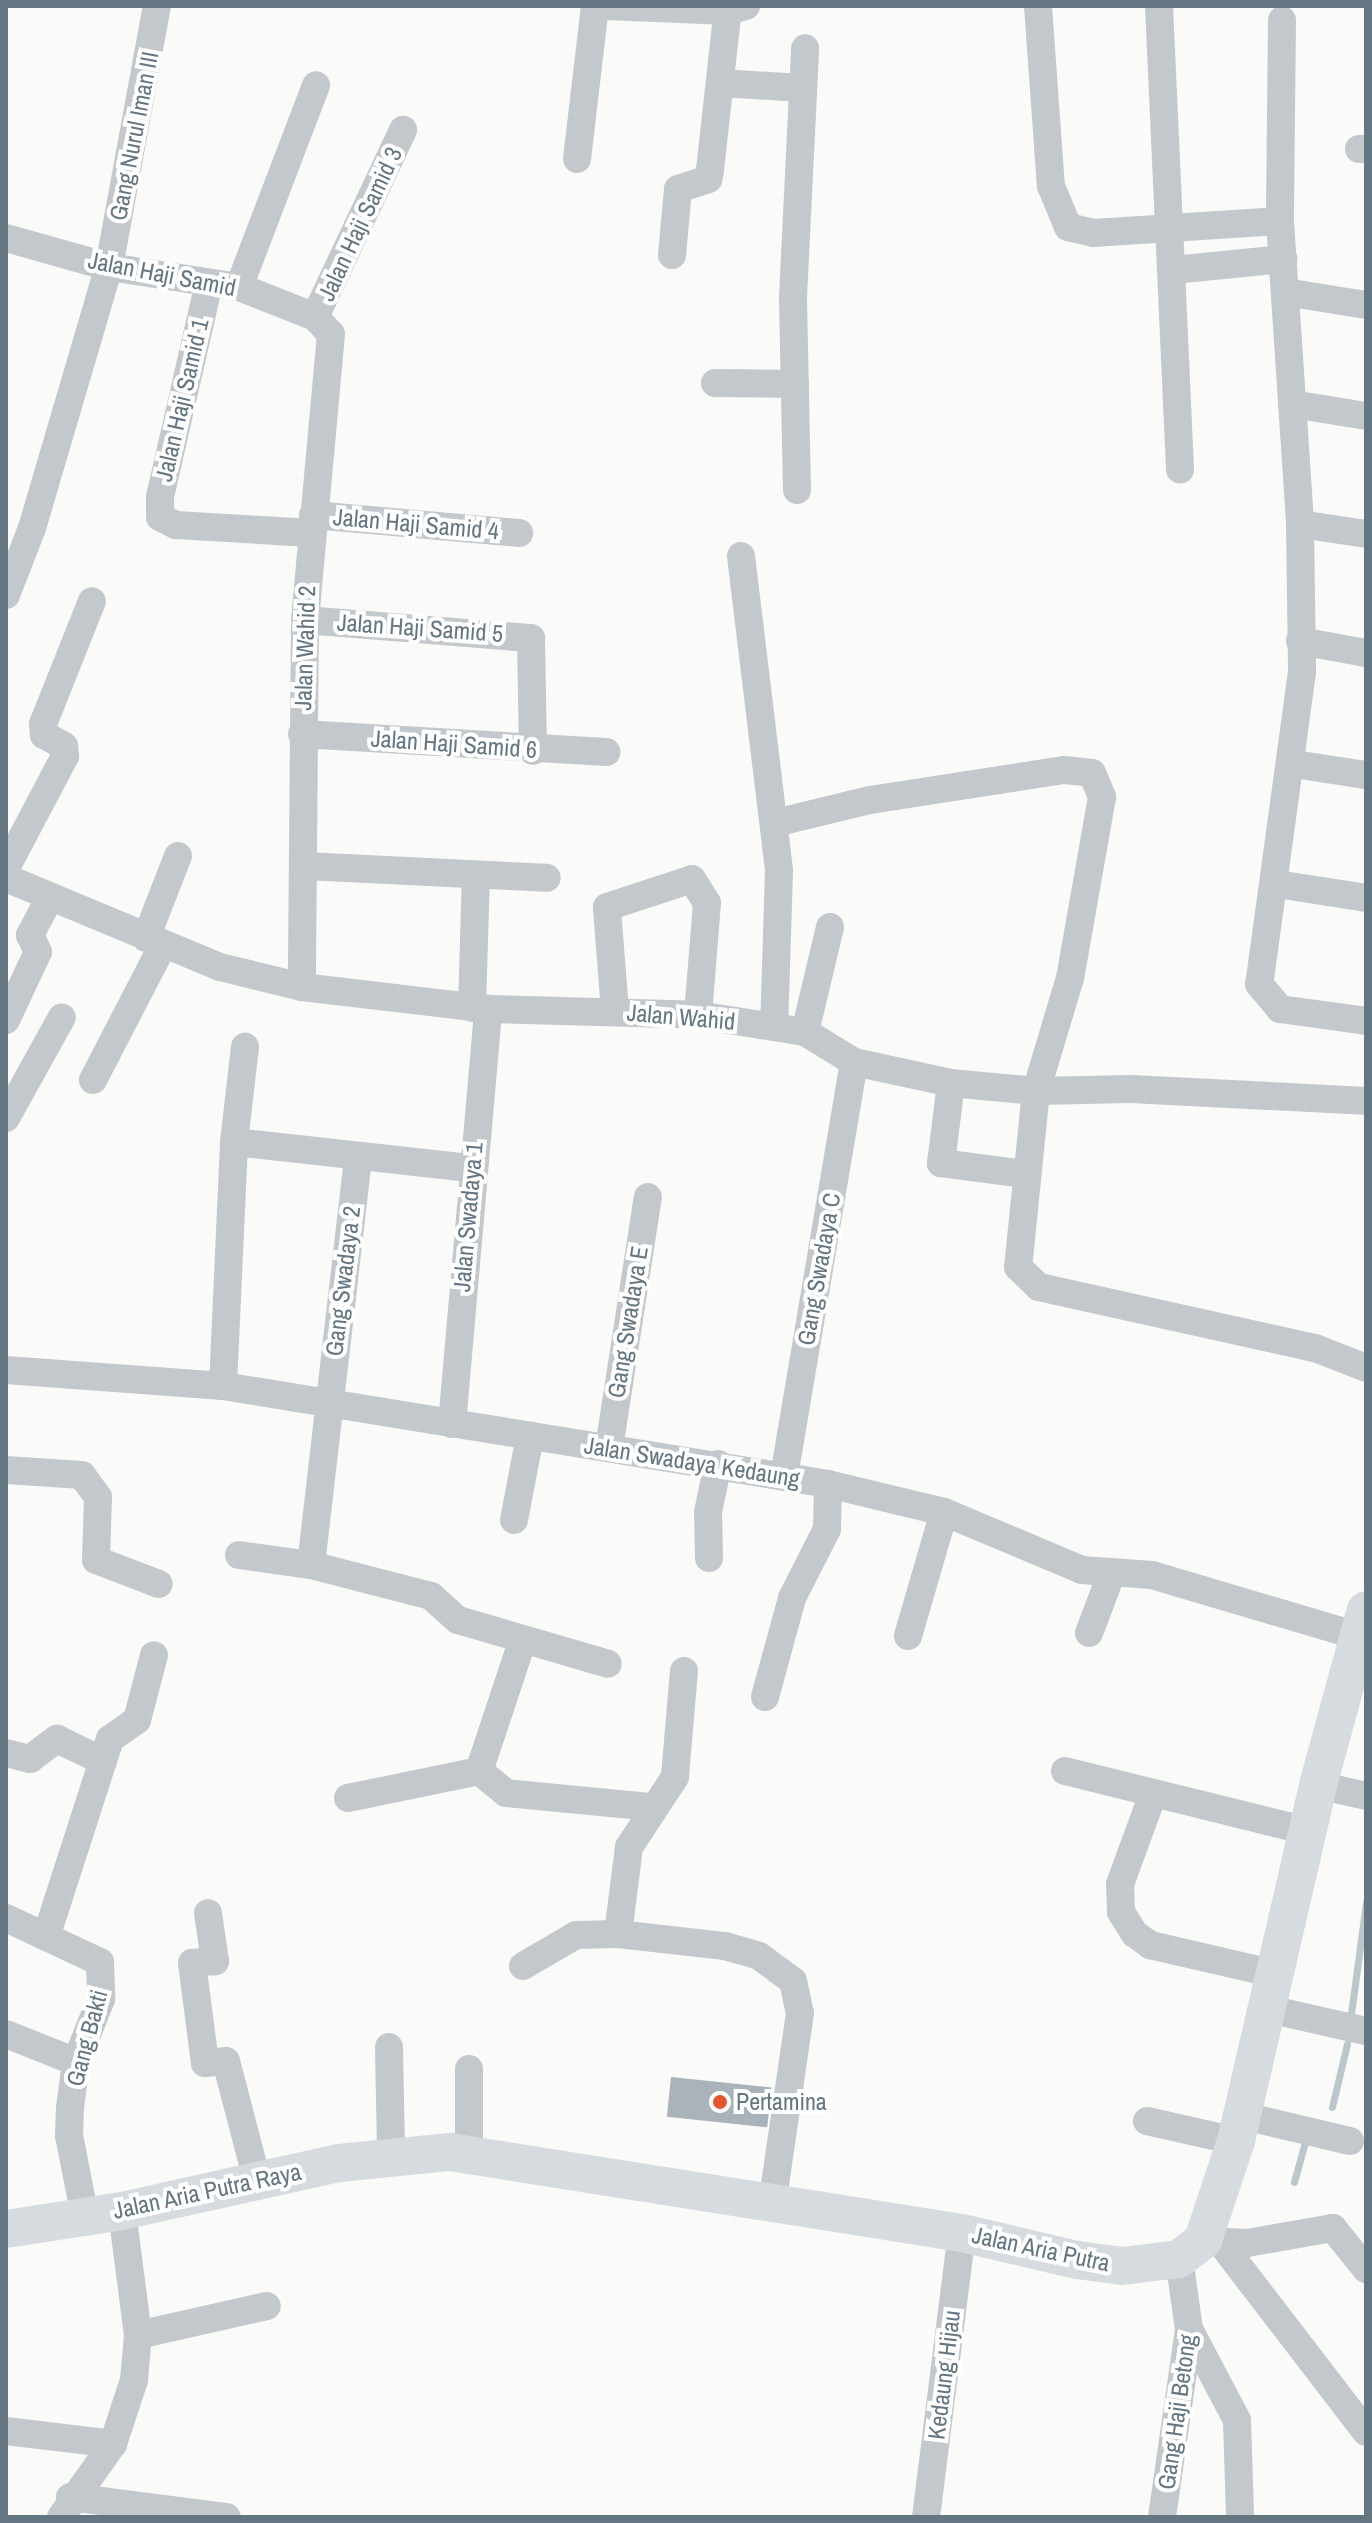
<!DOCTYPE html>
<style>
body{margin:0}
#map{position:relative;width:1372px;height:2523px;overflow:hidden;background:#fafaf8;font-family:"Archivo Narrow",sans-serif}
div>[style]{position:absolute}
.stream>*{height:7px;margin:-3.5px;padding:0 3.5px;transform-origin:3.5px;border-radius:3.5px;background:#bbc7cb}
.building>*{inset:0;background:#aab3b9;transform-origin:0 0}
.minor>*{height:28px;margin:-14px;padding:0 14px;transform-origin:14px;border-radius:14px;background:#c3c8cc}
.secondary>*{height:38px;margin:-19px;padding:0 19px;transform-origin:19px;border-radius:19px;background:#d6dbdf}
.dots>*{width:22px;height:22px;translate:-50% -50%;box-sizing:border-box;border:4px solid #fff;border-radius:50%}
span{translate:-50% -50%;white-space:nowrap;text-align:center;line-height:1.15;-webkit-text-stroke:8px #fff;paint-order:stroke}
.street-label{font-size:24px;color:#657683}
.poi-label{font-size:24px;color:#657683}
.left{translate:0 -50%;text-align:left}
.frame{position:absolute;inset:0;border:8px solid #657683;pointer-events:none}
</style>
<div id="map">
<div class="stream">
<div style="left:1350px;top:2021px;width:120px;rotate:-82.3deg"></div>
<div style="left:1332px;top:2107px;width:65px;rotate:-76.6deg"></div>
<div style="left:1294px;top:2182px;width:41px;rotate:-74.6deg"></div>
</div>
<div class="building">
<div style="left:671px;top:2077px;width:101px;height:40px;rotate:6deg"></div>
</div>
<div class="minor">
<div style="left:606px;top:6px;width:122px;rotate:2.3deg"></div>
<div style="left:728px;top:11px;width:19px;rotate:-16deg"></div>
<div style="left:1038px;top:6px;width:180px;rotate:85.9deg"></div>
<div style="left:1051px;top:186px;width:44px;rotate:67.5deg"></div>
<div style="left:1068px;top:227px;width:26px;rotate:13deg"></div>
<div style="left:1093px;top:233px;width:187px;rotate:-3.7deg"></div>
<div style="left:1159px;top:6px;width:464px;rotate:87.4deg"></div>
<div style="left:1282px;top:20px;width:201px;rotate:90.6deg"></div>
<div style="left:1280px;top:221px;width:304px;rotate:86.2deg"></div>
<div style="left:1300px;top:524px;width:148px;rotate:89.2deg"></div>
<div style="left:1302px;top:672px;width:315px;rotate:97.8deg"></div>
<div style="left:1259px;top:984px;width:33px;rotate:50deg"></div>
<div style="left:1280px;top:1009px;width:87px;rotate:7.9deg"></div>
<div style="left:720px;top:83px;width:82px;rotate:3.5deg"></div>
<div style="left:1359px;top:149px;width:7px"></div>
<div style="left:577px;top:159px;width:154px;rotate:-83.3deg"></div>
<div style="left:6px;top:238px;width:107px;rotate:15.7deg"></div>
<div style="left:109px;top:267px;width:132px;rotate:8.7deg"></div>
<div style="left:239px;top:287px;width:82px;rotate:21.5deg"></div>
<div style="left:315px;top:317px;width:23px;rotate:47deg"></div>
<div style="left:331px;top:334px;width:287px;rotate:95.2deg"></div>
<div style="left:305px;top:620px;width:367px;rotate:90.5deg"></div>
<div style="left:672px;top:255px;width:66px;rotate:-84.8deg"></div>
<div style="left:678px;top:189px;width:32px;rotate:-18deg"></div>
<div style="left:708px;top:179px;width:9px;rotate:-77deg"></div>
<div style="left:710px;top:170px;width:165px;rotate:-83.7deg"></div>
<div style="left:1173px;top:270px;width:111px;rotate:-5.7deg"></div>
<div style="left:209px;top:283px;width:220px;rotate:102.9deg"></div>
<div style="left:160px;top:497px;width:20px;rotate:90deg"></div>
<div style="left:160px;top:517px;width:18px;rotate:27deg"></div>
<div style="left:176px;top:525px;width:136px;rotate:3.4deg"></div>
<div style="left:239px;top:287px;width:216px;rotate:-69.1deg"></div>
<div style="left:1285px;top:292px;width:82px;rotate:9.1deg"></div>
<div style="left:315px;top:317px;width:207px;rotate:-64.8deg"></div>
<div style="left:715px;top:383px;width:80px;rotate:0.7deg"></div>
<div style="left:1292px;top:404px;width:75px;rotate:9.2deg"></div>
<div style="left:797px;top:490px;width:193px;rotate:-91.2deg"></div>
<div style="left:793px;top:297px;width:249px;rotate:-87.2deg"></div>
<div style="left:313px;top:515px;width:207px;rotate:5deg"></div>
<div style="left:1300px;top:524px;width:67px;rotate:8.6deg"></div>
<div style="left:741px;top:556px;width:317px;rotate:83.1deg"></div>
<div style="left:779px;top:871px;width:156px;rotate:91.8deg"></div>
<div style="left:6px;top:595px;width:72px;rotate:-68.8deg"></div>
<div style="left:32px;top:528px;width:272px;rotate:-73.6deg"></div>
<div style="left:109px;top:267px;width:265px;rotate:-79.6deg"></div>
<div style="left:305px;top:620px;width:227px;rotate:4.6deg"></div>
<div style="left:531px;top:638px;width:113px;rotate:89deg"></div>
<div style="left:1300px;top:641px;width:67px;rotate:10.3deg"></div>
<div style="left:302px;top:734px;width:305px;rotate:3.4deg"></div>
<div style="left:1294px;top:764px;width:73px;rotate:8.7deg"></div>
<div style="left:775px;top:823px;width:98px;rotate:-13.6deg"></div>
<div style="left:870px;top:800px;width:196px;rotate:-8.8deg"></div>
<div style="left:1064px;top:770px;width:28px;rotate:6deg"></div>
<div style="left:1092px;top:773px;width:26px;rotate:67deg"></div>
<div style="left:1102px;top:797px;width:184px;rotate:100deg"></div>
<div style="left:1070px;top:978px;width:118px;rotate:106.7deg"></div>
<div style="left:1036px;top:1091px;width:177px;rotate:95.8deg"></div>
<div style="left:1018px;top:1267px;width:29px;rotate:44deg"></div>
<div style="left:1039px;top:1287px;width:283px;rotate:12.5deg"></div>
<div style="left:1315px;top:1348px;width:55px;rotate:21.4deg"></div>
<div style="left:305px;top:866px;width:242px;rotate:2.8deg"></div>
<div style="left:6px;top:868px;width:127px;rotate:-62.2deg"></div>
<div style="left:65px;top:756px;width:10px;rotate:-96deg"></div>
<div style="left:64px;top:746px;width:23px;rotate:-151deg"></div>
<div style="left:44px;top:735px;width:11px;rotate:-95deg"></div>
<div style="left:43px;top:724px;width:132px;rotate:-68.3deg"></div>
<div style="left:6px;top:878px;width:232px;rotate:22.6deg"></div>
<div style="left:220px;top:967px;width:84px;rotate:13.7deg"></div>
<div style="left:302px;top:987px;width:187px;rotate:6.7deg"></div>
<div style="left:488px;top:1009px;width:210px;rotate:1.6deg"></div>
<div style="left:698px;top:1015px;width:108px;rotate:9deg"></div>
<div style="left:805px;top:1032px;width:57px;rotate:31.5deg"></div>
<div style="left:854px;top:1062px;width:99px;rotate:12.2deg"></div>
<div style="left:951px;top:1083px;width:85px;rotate:5.4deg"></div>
<div style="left:1036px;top:1091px;width:95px;rotate:-1.2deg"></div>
<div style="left:1131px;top:1089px;width:235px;rotate:2.9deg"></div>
<div style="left:1277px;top:884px;width:90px;rotate:8.9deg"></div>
<div style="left:146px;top:938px;width:88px;rotate:-68.7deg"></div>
<div style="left:472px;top:1008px;width:131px;rotate:-88.3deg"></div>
<div style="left:615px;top:1012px;width:105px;rotate:-94.4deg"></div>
<div style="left:607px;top:907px;width:89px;rotate:-18.2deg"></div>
<div style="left:692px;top:879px;width:28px;rotate:58deg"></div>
<div style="left:707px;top:903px;width:112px;rotate:94.6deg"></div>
<div style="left:6px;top:1020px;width:75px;rotate:-64.8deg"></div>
<div style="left:38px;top:952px;width:19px;rotate:-115deg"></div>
<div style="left:30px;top:935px;width:43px;rotate:-62.2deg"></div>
<div style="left:805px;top:1032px;width:108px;rotate:-76.6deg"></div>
<div style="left:93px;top:1080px;width:152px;rotate:-62.6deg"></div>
<div style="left:951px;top:1083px;width:81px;rotate:97.1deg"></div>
<div style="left:941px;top:1163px;width:84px;rotate:7.5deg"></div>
<div style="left:6px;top:1118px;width:115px;rotate:-61deg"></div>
<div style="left:234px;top:1142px;width:237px;rotate:6.3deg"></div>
<div style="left:6px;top:1370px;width:218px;rotate:4.2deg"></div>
<div style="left:223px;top:1386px;width:613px;rotate:9.2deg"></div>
<div style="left:828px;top:1484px;width:119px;rotate:13.6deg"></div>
<div style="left:944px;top:1512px;width:150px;rotate:22.8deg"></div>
<div style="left:1082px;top:1570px;width:70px;rotate:4.1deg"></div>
<div style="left:1152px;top:1575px;width:215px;rotate:16.5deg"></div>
<div style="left:223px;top:1386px;width:244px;rotate:-87.4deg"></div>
<div style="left:234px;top:1142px;width:96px;rotate:-83.4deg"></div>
<div style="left:452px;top:1424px;width:417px;rotate:-85deg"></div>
<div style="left:609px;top:1448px;width:254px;rotate:-81.2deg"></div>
<div style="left:6px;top:1470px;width:76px;rotate:3.8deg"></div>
<div style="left:82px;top:1475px;width:27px;rotate:54deg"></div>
<div style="left:98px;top:1497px;width:63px;rotate:91.8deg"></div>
<div style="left:96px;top:1560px;width:67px;rotate:20.9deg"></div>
<div style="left:784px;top:1476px;width:420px;rotate:-80.4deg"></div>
<div style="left:514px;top:1520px;width:86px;rotate:-79.2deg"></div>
<div style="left:239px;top:1555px;width:73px;rotate:7.9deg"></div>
<div style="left:311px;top:1565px;width:124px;rotate:14.5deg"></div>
<div style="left:431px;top:1596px;width:36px;rotate:42deg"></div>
<div style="left:458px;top:1620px;width:156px;rotate:16.3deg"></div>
<div style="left:709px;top:1558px;width:46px;rotate:-91.2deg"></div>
<div style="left:708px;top:1512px;width:49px;rotate:-78.2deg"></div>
<div style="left:311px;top:1565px;width:411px;rotate:-83.4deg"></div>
<div style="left:1089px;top:1633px;width:65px;rotate:-69.3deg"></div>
<div style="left:908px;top:1636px;width:129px;rotate:-73.8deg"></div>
<div style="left:522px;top:1642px;width:136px;rotate:108.4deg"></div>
<div style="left:479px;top:1771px;width:35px;rotate:39deg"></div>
<div style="left:506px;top:1793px;width:147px;rotate:5.5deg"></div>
<div style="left:684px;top:1671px;width:106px;rotate:94.9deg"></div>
<div style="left:675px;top:1777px;width:84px;rotate:123.3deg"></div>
<div style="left:629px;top:1847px;width:88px;rotate:97.2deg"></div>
<div style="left:618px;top:1934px;width:108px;rotate:6.4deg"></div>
<div style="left:725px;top:1946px;width:35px;rotate:16deg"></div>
<div style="left:759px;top:1956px;width:42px;rotate:36.3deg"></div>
<div style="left:793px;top:1981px;width:33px;rotate:78deg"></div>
<div style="left:800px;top:2013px;width:193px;rotate:98.3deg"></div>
<div style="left:765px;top:1697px;width:103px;rotate:-74.7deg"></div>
<div style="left:792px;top:1598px;width:77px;rotate:-63.1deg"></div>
<div style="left:827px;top:1529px;width:45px;rotate:-88.7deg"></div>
<div style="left:6px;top:1753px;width:25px;rotate:14deg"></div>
<div style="left:30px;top:1759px;width:34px;rotate:-37deg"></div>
<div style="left:57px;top:1739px;width:51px;rotate:25.6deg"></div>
<div style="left:1065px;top:1771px;width:249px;rotate:13.9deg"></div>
<div style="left:1318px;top:1785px;width:49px;rotate:12.9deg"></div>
<div style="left:1153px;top:1794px;width:96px;rotate:110.1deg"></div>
<div style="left:1120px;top:1884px;width:28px;rotate:88deg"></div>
<div style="left:1121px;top:1912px;width:26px;rotate:58deg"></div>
<div style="left:1135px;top:1934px;width:19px;rotate:36deg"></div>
<div style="left:1150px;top:1945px;width:129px;rotate:13deg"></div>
<div style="left:348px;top:1798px;width:134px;rotate:-11.6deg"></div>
<div style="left:208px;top:1913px;width:49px;rotate:81.7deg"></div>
<div style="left:215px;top:1961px;width:23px;rotate:175deg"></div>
<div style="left:192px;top:1963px;width:101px;rotate:82.6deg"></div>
<div style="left:205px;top:2063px;width:21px;rotate:-5deg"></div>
<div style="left:226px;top:2061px;width:123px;rotate:75.4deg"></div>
<div style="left:6px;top:1918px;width:104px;rotate:25.1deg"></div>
<div style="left:100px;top:1962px;width:37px;rotate:88deg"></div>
<div style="left:101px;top:1999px;width:68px;rotate:111.6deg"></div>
<div style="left:76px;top:2062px;width:46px;rotate:97.4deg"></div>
<div style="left:70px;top:2108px;width:27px;rotate:92deg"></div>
<div style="left:69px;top:2135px;width:84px;rotate:79deg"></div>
<div style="left:47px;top:1934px;width:205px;rotate:-72.1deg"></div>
<div style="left:110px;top:1739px;width:33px;rotate:-35deg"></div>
<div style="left:137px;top:1720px;width:67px;rotate:-75.3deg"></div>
<div style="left:523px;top:1966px;width:61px;rotate:-30.3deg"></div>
<div style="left:576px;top:1935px;width:42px;rotate:-1.4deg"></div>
<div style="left:1268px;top:2009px;width:100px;rotate:12.7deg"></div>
<div style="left:6px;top:2034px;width:75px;rotate:21.8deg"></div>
<div style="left:389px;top:2047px;width:107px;rotate:88.9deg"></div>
<div style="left:469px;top:2069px;width:85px;rotate:90deg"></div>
<div style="left:1244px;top:2116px;width:109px;rotate:13.3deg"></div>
<div style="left:1147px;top:2121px;width:91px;rotate:12.7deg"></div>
<div style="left:1208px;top:2241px;width:39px;rotate:3deg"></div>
<div style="left:1247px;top:2243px;width:87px;rotate:-9.9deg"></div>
<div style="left:1333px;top:2228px;width:53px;rotate:51.2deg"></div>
<div style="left:1221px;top:2243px;width:238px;rotate:52.5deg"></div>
<div style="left:1189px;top:2329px;width:103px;rotate:62.2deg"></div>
<div style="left:1237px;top:2420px;width:97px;rotate:88.2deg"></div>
<div style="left:138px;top:2335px;width:132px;rotate:-12.7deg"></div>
<div style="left:6px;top:2431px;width:108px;rotate:6.9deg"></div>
<div style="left:70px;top:2497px;width:158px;rotate:7.3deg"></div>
<div style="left:61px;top:2517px;width:90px;rotate:-54.5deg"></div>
<div style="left:113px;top:2444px;width:67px;rotate:-71.8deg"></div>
<div style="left:134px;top:2380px;width:45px;rotate:-84.9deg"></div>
<div style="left:138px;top:2335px;width:125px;rotate:-97.4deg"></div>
<div style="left:926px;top:2517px;width:286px;rotate:-82.8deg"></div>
<div style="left:1162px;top:2517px;width:190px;rotate:-81.8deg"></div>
<div style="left:1189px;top:2329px;width:71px;rotate:-98.1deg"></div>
</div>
<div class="secondary">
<div style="left:6px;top:2229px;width:117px;rotate:-8.8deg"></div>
<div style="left:122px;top:2211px;width:222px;rotate:-12.5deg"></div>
<div style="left:339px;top:2163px;width:112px;rotate:-5.7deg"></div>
<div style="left:450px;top:2152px;width:518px;rotate:8.99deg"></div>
<div style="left:962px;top:2233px;width:118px;rotate:13.2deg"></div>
<div style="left:1077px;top:2260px;width:45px;rotate:7.6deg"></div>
<div style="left:1122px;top:2266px;width:57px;rotate:-7deg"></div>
<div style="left:1179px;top:2259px;width:31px;rotate:-38deg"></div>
<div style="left:1203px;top:2240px;width:104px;rotate:-71.6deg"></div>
<div style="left:1236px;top:2141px;width:365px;rotate:-77deg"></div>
<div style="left:1318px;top:1785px;width:181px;rotate:-74.7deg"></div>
</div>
<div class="dots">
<div style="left:720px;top:2102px;background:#e4572e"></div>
</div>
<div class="street-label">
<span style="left:134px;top:136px;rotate:-79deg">Gang Nurul Iman III</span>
<span style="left:360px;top:224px;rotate:-65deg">Jalan Haji Samid 3</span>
<span style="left:162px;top:274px;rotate:11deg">Jalan Haji Samid</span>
<span style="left:182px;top:400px;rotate:-77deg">Jalan Haji Samid 1</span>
<span style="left:416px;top:524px;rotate:5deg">Jalan Haji Samid 4</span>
<span style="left:420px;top:628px;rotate:4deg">Jalan Haji Samid 5</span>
<span style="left:305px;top:648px;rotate:-88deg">Jalan Wahid 2</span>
<span style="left:454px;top:744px;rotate:4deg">Jalan Haji Samid 6</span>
<span style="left:681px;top:1017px;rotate:5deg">Jalan Wahid</span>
<span style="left:468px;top:1217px;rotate:-85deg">Jalan Swadaya 1</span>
<span style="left:819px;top:1269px;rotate:-80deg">Gang Swadaya C</span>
<span style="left:343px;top:1281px;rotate:-83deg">Gang Swadaya 2</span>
<span style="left:628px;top:1322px;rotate:-81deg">Gang Swadaya E</span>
<span style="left:692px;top:1462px;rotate:9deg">Jalan Swadaya Kedaung</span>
<span style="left:87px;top:2038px;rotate:-75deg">Gang Bakti</span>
<span style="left:207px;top:2191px;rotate:-12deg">Jalan Aria Putra Raya</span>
<span style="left:1041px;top:2249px;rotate:12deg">Jalan Aria Putra</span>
<span style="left:944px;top:2375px;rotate:-83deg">Kedaung Hijau</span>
<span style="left:1177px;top:2412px;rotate:-82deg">Gang Haji Betong</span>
</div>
<div class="poi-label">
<span class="left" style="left:736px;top:2102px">Pertamina</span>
</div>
<div class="frame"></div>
</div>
